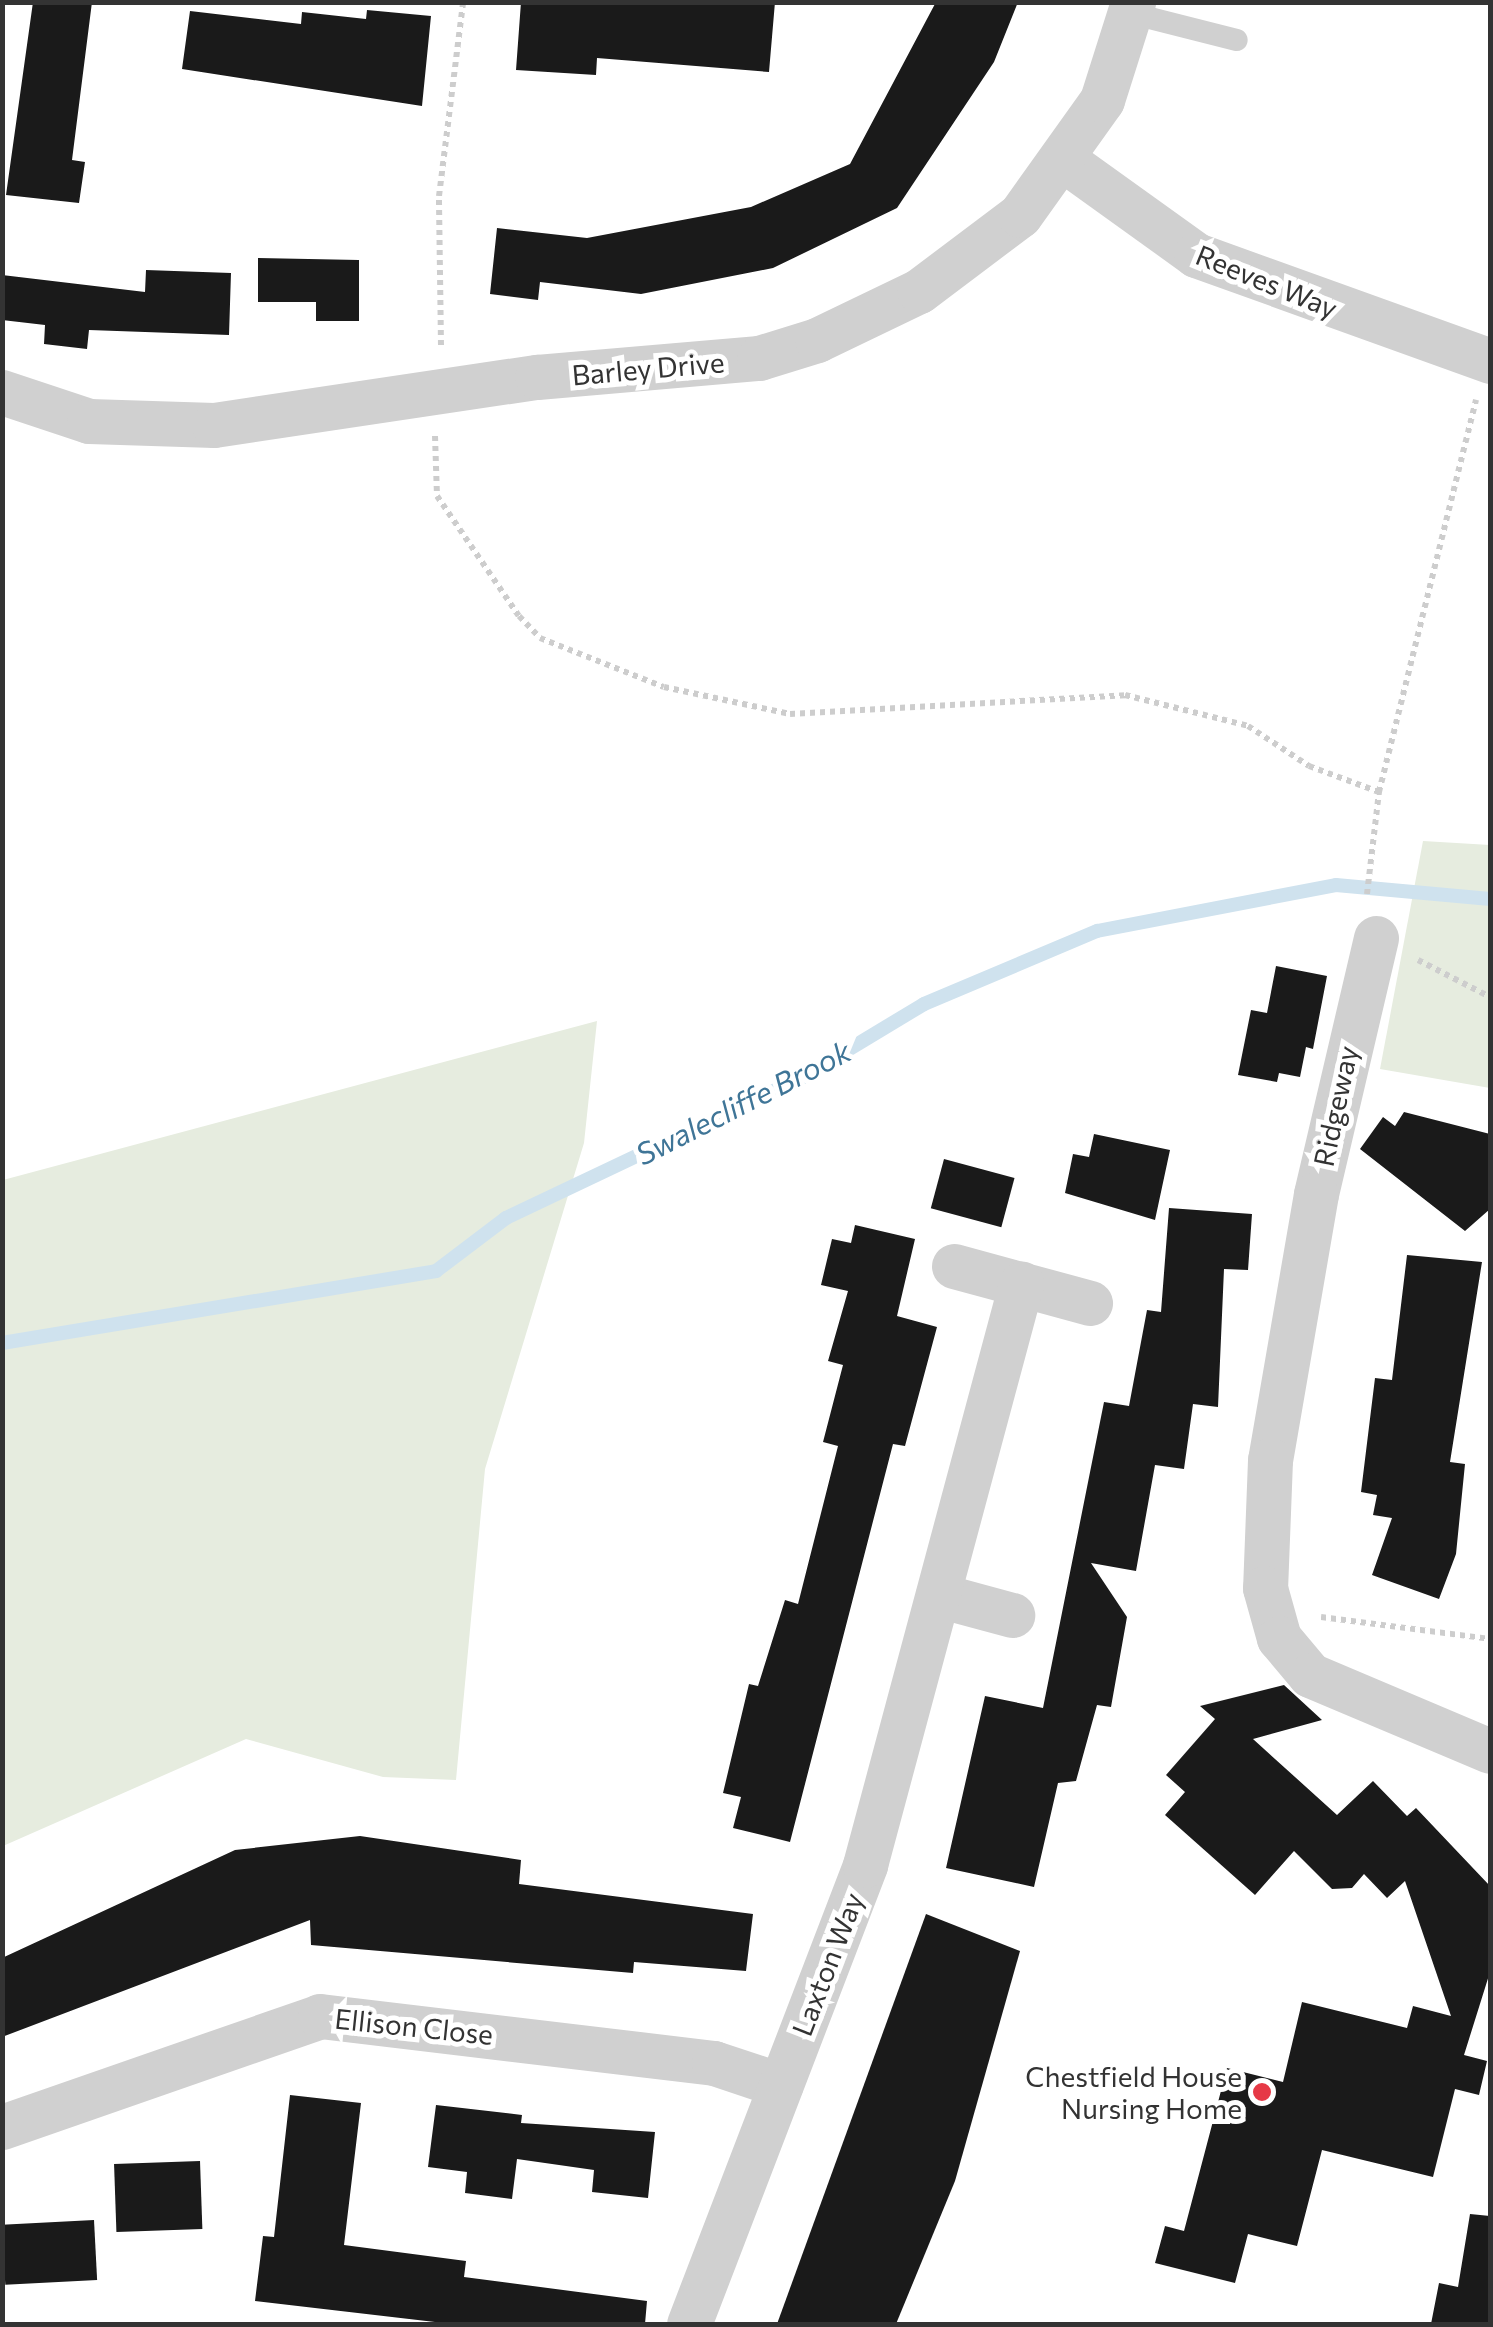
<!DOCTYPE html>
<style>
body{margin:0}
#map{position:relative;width:1493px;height:2327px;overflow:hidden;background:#fff;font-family:Commissioner,sans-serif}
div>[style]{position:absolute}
.green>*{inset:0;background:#e6ecdf}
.stream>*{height:14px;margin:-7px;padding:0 7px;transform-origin:7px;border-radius:7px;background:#cfe2ee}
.building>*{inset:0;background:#1a1a1a;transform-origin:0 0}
.path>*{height:6px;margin-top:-3px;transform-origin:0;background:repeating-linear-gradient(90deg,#cdcdcd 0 5px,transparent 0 10px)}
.lane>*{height:22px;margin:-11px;padding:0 11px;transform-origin:11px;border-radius:11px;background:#d0d0d0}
.street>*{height:45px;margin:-22.5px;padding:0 22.5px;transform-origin:22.5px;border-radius:22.5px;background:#d0d0d0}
.dots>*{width:28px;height:28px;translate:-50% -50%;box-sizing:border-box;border:5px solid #fff;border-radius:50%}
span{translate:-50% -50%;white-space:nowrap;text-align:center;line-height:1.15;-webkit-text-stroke:10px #fff;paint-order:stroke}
.street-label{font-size:28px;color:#333}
.poi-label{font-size:28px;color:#333}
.right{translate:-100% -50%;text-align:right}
.water-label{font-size:30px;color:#3f7597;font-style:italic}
.frame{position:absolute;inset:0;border:5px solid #333;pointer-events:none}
</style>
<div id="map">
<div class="green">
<div style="clip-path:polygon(1423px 841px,1490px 845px,1490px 1088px,1380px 1069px)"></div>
<div style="clip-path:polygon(597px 1021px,584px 1143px,485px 1469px,456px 1780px,383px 1777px,246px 1739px,3px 1846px,3px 1180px)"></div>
</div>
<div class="stream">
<div style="left:2px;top:1343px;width:440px;rotate:-9.4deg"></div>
<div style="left:436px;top:1271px;width:88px;rotate:-37.1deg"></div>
<div style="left:506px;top:1218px;width:329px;rotate:-25.4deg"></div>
<div style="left:803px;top:1077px;width:141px;rotate:-31.1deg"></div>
<div style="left:924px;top:1004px;width:188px;rotate:-22.9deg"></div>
<div style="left:1097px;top:931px;width:243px;rotate:-10.9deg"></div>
<div style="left:1336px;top:885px;width:155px;rotate:5.2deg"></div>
</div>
<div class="building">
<div style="clip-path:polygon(33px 2px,92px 2px,72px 160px,85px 162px,79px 203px,6px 195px)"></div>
<div style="clip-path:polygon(521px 2px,775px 2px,769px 72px,597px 58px,596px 75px,516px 70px)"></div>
<div style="clip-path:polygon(936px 2px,1018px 2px,994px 62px,897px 208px,773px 268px,641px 294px,540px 282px,538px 300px,490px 294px,497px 228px,587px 238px,751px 207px,850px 164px)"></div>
<div style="clip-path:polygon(367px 10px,431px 16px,422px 106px,182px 69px,190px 11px,301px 24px,302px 12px,366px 19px)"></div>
<div style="clip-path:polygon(258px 258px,359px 260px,359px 321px,316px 321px,316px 302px,258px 302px)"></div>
<div style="clip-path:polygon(146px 270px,231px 273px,229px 335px,89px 330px,87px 349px,44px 344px,45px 325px,2px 320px,2px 275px,145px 292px)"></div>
<div style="clip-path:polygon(1276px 966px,1327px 976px,1313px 1049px,1306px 1047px,1300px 1077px,1279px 1073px,1277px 1082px,1238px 1075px,1251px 1010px,1267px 1013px)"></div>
<div style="clip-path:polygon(1404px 1112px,1490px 1134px,1490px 1209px,1465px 1231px,1360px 1149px,1383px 1117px,1395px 1126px)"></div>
<div style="clip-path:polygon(1094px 1134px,1170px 1150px,1155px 1220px,1065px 1193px,1073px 1154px,1089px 1157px)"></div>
<div style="left:944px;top:1159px;width:73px;height:51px;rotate:15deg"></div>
<div style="clip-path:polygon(1169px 1208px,1252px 1214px,1248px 1270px,1224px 1269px,1218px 1407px,1193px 1404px,1184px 1469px,1155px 1465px,1136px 1571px,1091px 1563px,1127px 1617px,1111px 1707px,1097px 1705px,1076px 1781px,1058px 1783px,1034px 1887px,946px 1868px,985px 1696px,1043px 1708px,1104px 1402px,1129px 1406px,1147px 1310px,1161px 1312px)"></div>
<div style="clip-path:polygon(855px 1225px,915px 1239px,897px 1316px,937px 1327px,905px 1446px,893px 1444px,790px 1842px,733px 1828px,741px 1797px,723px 1793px,749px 1684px,758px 1686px,785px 1600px,798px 1604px,838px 1446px,823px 1442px,843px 1365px,828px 1361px,848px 1291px,821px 1285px,832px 1239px,851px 1243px)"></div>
<div style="clip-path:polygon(1407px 1255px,1482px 1262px,1450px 1462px,1465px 1464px,1456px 1554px,1439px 1599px,1372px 1575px,1392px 1518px,1373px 1515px,1377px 1495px,1361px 1492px,1375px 1378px,1392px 1380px)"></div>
<div style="clip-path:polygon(1284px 1685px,1322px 1720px,1253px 1739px,1337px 1815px,1373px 1781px,1407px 1816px,1416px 1808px,1490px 1886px,1490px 1972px,1464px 2055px,1487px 2061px,1479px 2095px,1455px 2089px,1433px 2177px,1322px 2150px,1297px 2246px,1248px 2234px,1235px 2283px,1155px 2263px,1165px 2226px,1184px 2231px,1227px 2068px,1283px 2082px,1302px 2002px,1407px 2028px,1413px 2006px,1451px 2016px,1405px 1881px,1387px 1898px,1364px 1874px,1352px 1888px,1332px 1889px,1294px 1851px,1255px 1895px,1165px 1815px,1185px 1792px,1166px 1775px,1215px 1719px,1200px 1706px)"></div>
<div style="clip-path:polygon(360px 1836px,521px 1860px,519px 1884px,753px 1914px,746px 1971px,634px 1962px,633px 1973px,311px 1945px,310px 1920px,2px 2037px,2px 1958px,235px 1850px)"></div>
<div style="clip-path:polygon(926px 1914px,1020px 1951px,955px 2181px,896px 2324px,777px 2324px)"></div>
<div style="clip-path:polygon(290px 2095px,361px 2103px,344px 2245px,466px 2261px,464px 2277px,647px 2301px,645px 2324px,452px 2324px,255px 2301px,263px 2236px,274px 2237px)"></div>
<div style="clip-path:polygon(436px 2105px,522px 2115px,521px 2123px,655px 2132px,648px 2198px,592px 2192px,594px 2170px,517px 2159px,512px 2199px,465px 2193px,467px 2172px,428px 2167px)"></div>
<div style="left:200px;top:2161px;width:68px;height:86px;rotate:88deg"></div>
<div style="clip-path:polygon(1470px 2214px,1490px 2216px,1490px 2324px,1431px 2324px,1439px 2283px,1458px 2287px)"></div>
<div style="left:94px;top:2220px;width:60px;height:92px;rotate:87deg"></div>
</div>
<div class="path">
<div style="left:441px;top:345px;width:149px;rotate:-90.8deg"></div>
<div style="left:439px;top:196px;width:195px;rotate:-82.9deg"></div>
<div style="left:435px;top:436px;width:60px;rotate:88.1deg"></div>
<div style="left:437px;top:496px;width:145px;rotate:55.7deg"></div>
<div style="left:519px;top:616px;width:30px;rotate:46deg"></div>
<div style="left:540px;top:638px;width:133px;rotate:21.6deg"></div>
<div style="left:664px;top:687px;width:129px;rotate:12.1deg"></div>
<div style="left:790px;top:714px;width:336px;rotate:-3.2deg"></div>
<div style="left:1125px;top:695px;width:127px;rotate:14.1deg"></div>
<div style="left:1248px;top:726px;width:73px;rotate:33.3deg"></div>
<div style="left:1309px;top:766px;width:75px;rotate:20.4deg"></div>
<div style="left:1367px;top:894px;width:103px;rotate:-83.3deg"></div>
<div style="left:1379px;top:792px;width:404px;rotate:-76.1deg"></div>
<div style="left:1418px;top:960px;width:81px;rotate:27.2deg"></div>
<div style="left:1321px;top:1617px;width:170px;rotate:7.4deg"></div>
</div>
<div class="lane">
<div style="left:1130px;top:13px;width:110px;rotate:14.2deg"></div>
</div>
<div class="street">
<div style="left:1064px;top:160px;width:163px;rotate:35.7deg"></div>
<div style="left:1196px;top:255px;width:313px;rotate:19.8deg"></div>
<div style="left:2px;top:392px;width:92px;rotate:18.4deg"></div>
<div style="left:89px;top:421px;width:125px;rotate:1.8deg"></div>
<div style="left:214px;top:425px;width:327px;rotate:-8.5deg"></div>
<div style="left:537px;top:377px;width:223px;rotate:-4.9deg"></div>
<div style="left:759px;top:358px;width:61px;rotate:-17.2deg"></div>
<div style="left:817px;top:340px;width:113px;rotate:-25.7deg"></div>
<div style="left:919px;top:291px;width:126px;rotate:-37deg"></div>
<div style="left:1020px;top:215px;width:141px;rotate:-54.5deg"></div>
<div style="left:1102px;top:100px;width:103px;rotate:-72.4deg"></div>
<div style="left:1376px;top:938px;width:263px;rotate:103.2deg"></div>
<div style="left:1316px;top:1194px;width:270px;rotate:99.8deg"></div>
<div style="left:1270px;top:1460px;width:128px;rotate:92.2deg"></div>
<div style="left:1265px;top:1588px;width:52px;rotate:74.4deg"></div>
<div style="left:1279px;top:1638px;width:48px;rotate:50deg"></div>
<div style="left:1310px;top:1675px;width:195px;rotate:22.9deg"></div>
<div style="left:954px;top:1266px;width:141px;rotate:15.2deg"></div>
<div style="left:938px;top:1595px;width:77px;rotate:15.1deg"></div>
<div style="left:2px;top:2127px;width:337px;rotate:-19.2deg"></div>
<div style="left:320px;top:2016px;width:397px;rotate:6.8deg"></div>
<div style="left:714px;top:2063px;width:70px;rotate:18.4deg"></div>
<div style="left:689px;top:2324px;width:492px;rotate:-69deg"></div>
<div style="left:865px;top:1865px;width:602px;rotate:-74.97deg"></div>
</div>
<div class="dots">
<div style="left:1262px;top:2092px;background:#e63946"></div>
</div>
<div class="street-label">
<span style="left:1267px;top:281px;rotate:22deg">Reeves Way</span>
<span style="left:648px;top:368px;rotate:-5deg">Barley Drive</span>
<span style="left:1335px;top:1106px;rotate:-78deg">Ridgeway</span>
<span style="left:827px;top:1964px;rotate:-69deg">Laxton Way</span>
<span style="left:414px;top:2026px;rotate:6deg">Ellison Close</span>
</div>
<div class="poi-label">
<span class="right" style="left:1242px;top:2092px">Chestfield House<br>Nursing Home</span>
</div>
<div class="water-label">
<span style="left:743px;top:1102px;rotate:-27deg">Swalecliffe Brook</span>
</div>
<div class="frame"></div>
</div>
